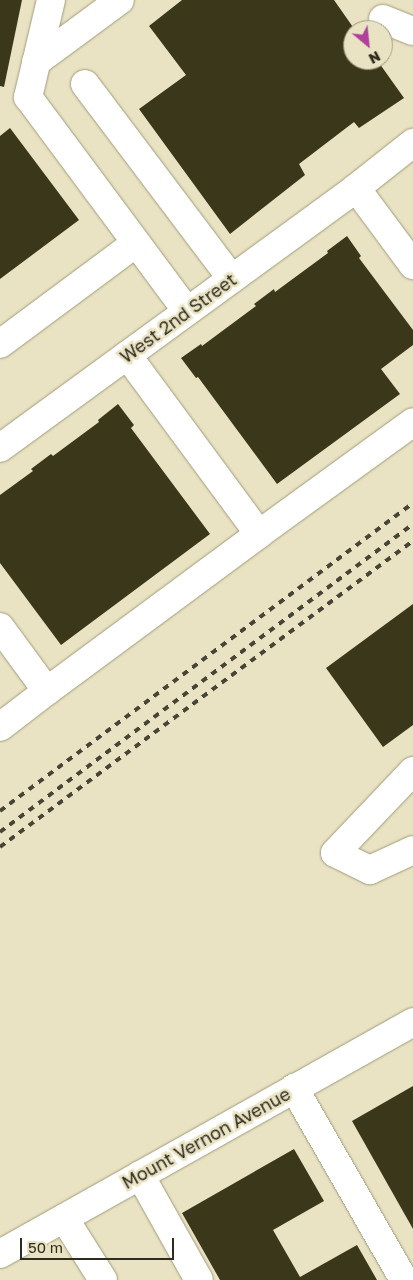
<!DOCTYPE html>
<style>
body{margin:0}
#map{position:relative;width:413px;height:1280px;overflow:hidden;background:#e9e3c3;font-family:"Golos Text",sans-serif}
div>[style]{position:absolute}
.building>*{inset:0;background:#3b371b}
.roads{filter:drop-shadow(0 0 1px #a19c7d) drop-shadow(0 0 1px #a19c7d)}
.minor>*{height:28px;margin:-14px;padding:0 14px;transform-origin:14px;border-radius:14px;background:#fff}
.rail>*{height:4px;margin-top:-2px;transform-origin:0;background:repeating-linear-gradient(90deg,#484536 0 6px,transparent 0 12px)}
span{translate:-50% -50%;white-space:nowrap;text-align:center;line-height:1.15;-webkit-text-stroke:5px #e9e3c3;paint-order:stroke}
.street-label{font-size:18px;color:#2e2b1f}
.north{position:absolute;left:343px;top:20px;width:50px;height:50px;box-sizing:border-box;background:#e9e3c3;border:1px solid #9e9981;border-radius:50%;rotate:152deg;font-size:14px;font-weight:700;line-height:20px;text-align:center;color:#2e2b1f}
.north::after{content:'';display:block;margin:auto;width:18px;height:22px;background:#b1409c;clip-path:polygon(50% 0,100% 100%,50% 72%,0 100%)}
.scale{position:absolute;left:20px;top:1238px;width:154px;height:22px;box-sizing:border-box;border:2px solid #2e2b1f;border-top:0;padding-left:6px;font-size:15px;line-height:18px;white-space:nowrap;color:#2e2b1f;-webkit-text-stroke:4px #e9e3c3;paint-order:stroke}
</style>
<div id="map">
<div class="building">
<div style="clip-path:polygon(0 0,22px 0,4px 87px,0 86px)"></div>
<div style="clip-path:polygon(182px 0,334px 0,355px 30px,353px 30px,353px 60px,377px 60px,404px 98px,359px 128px,354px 122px,299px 164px,305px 175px,230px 234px,139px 109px,186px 75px,149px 26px)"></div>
<div style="clip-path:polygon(10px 128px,79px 220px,0 279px,0 136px)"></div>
<div style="clip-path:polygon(347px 236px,361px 256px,359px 258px,413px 330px,413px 345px,381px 369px,400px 394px,277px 484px,198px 377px,196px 378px,181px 358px,201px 344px,202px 346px,256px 306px,254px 304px,274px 289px,275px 292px,328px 253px,327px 251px)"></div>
<div style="clip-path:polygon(118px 404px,134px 425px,131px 428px,210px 534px,61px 645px,0 563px,0 495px,33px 471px,31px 469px,51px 454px,53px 456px,99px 422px,98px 420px)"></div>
<div style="clip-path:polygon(413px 604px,413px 725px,383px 747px,326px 668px)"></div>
<div style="clip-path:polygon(413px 1086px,413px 1229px,352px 1121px)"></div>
<div style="clip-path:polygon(294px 1149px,324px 1201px,273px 1230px,300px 1277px,357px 1245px,377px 1280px,220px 1280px,182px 1213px)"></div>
</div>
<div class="roads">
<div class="minor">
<div style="left:51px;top:0;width:100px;rotate:103.3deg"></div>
<div style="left:28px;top:97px;width:267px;rotate:53.4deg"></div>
<div style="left:383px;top:19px;width:32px;rotate:22deg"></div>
<div style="left:36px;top:62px;width:104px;rotate:-36.4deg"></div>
<div style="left:85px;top:84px;width:244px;rotate:53deg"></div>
<div style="left:356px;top:188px;width:96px;rotate:53.5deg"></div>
<div style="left:0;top:344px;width:169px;rotate:-36.6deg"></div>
<div style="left:0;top:448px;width:441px;rotate:-36.1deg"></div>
<div style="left:356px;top:188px;width:73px;rotate:-38.3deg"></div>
<div style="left:259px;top:534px;width:190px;rotate:-36deg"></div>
<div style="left:0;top:627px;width:79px;rotate:53.7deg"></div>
<div style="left:47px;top:691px;width:59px;rotate:142.5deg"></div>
<div style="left:47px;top:691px;width:264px;rotate:-36.5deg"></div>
<div style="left:259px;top:534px;width:222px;rotate:-126.4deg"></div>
<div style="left:413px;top:771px;width:113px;rotate:133.6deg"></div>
<div style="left:335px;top:853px;width:39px;rotate:26deg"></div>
<div style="left:370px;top:870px;width:47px;rotate:-24.9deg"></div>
<div style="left:294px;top:1088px;width:221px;rotate:60.2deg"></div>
<div style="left:140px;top:1175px;width:120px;rotate:60.7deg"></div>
<div style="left:64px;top:1218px;width:73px;rotate:57.8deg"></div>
<div style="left:0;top:1254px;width:474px;rotate:-29.3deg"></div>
</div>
</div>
<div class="rail">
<div style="left:0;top:811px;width:515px;rotate:-36.71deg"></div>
<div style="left:0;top:832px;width:515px;rotate:-36.71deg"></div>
<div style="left:0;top:847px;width:514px;rotate:-36.54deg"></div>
</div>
<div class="street-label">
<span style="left:178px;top:318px;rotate:-36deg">West 2nd Street</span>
<span style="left:206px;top:1138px;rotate:-29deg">Mount Vernon Avenue</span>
</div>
<div class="north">N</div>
<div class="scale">50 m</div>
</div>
